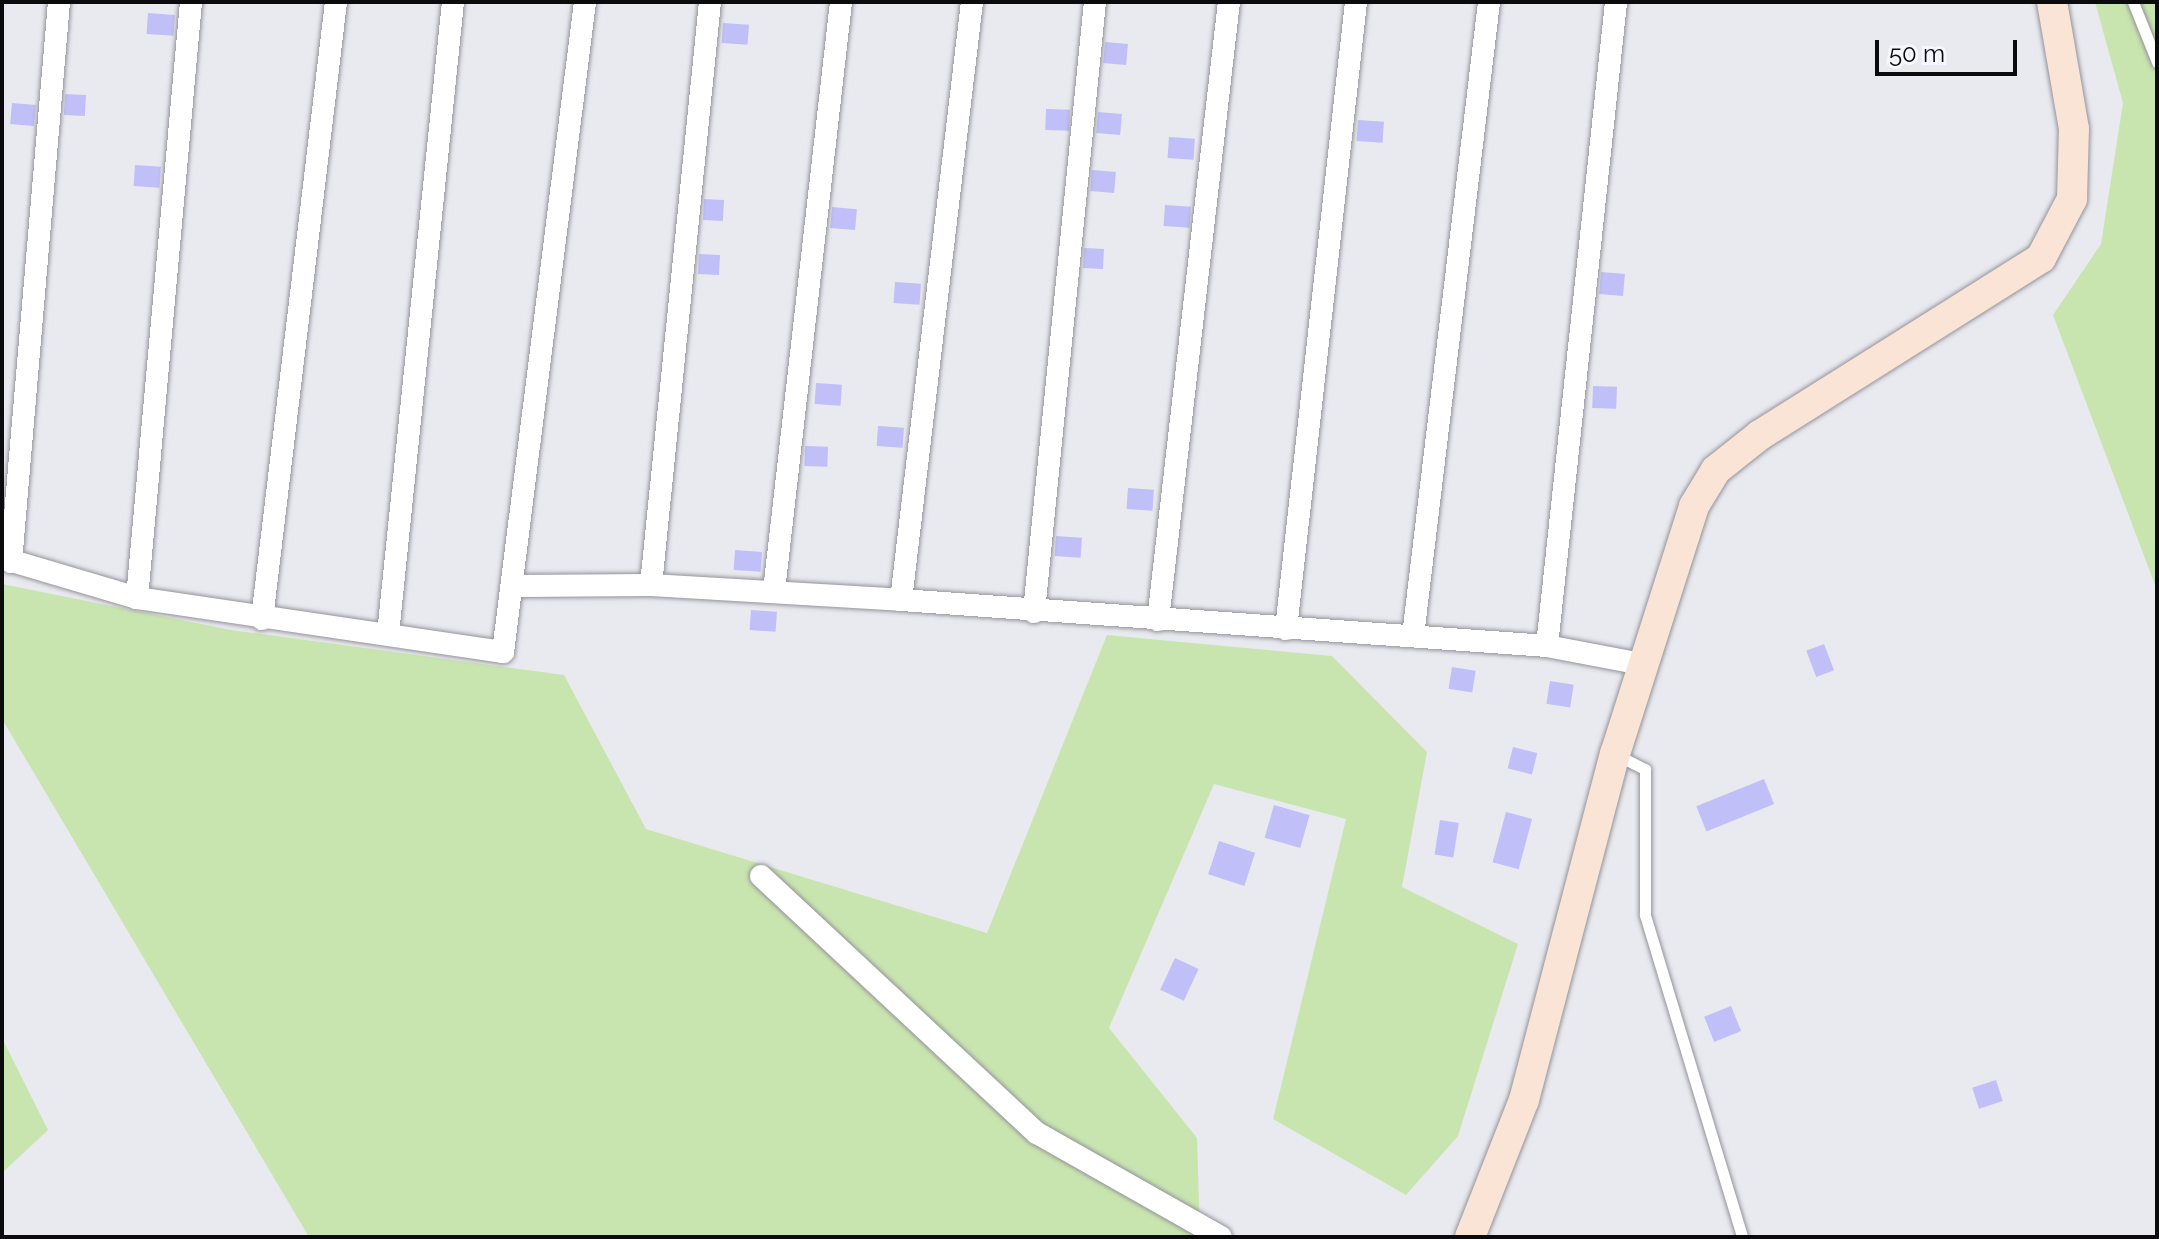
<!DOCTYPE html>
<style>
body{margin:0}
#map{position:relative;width:2159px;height:1239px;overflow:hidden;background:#e9e9f0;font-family:Raleway,sans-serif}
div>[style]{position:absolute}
.green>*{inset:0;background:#c9e5af}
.building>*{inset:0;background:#c0bff7;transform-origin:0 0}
.roads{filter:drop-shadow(0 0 2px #93939a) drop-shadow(0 0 2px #93939a)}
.lane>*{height:11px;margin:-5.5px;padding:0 5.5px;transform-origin:5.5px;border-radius:5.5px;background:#fff}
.street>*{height:22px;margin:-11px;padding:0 11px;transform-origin:11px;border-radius:11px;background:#fff}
.secondary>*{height:30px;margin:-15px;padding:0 15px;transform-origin:15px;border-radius:15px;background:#fae4d6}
span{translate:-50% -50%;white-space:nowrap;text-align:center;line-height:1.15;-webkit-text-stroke:6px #f6f7fe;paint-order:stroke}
.frame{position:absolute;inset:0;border:4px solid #0b0b0e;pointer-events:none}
.scale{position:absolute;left:1875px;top:40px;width:142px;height:36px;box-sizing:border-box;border:4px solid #0b0b0e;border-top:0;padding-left:10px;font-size:24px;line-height:28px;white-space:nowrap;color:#0b0b0e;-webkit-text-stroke:6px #f6f7fe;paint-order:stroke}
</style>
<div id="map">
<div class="green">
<div style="clip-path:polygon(2095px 2px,2157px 2px,2157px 590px,2053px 315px,2101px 244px,2123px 103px)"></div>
<div style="clip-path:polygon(2px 584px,231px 630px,564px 675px,646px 829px,987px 933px,1107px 635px,1332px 656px,1427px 752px,1402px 887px,1518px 944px,1458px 1136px,1406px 1195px,1273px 1119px,1346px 819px,1214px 784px,1109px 1028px,1197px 1138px,1200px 1237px,309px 1237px,2px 719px)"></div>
<div style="clip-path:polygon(2px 1038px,48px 1130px,2px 1173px)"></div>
</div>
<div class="building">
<div style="left:148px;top:13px;width:27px;height:21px;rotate:4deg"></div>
<div style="left:723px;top:23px;width:26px;height:20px;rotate:4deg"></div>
<div style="left:1105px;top:42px;width:23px;height:21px;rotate:5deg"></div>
<div style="left:65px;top:94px;width:21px;height:21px;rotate:3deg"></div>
<div style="left:12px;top:103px;width:24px;height:21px;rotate:5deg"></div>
<div style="left:1046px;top:109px;width:24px;height:21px;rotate:2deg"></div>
<div style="left:1098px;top:112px;width:24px;height:21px;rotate:5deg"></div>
<div style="left:1358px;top:120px;width:26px;height:21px;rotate:4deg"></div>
<div style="left:1169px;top:137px;width:26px;height:21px;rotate:4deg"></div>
<div style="left:135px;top:165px;width:26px;height:21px;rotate:4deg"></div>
<div style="left:1092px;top:170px;width:24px;height:21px;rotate:5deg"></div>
<div style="left:704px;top:199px;width:20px;height:21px;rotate:3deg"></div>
<div style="left:1165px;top:205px;width:26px;height:21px;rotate:4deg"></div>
<div style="left:832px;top:207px;width:25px;height:21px;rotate:5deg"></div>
<div style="left:1084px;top:248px;width:20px;height:20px;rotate:3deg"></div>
<div style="left:699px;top:254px;width:21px;height:20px;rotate:3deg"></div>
<div style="left:1601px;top:272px;width:24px;height:22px;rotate:5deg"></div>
<div style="left:895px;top:282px;width:26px;height:21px;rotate:4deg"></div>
<div style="left:816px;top:383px;width:26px;height:21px;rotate:4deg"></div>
<div style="left:1593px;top:386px;width:24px;height:22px;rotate:2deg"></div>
<div style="left:878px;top:426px;width:26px;height:20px;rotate:4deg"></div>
<div style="left:805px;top:446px;width:23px;height:20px;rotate:2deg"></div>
<div style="left:1128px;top:488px;width:26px;height:21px;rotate:4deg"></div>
<div style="left:1056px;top:536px;width:26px;height:20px;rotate:4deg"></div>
<div style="left:735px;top:550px;width:27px;height:20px;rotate:4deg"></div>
<div style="left:751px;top:610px;width:26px;height:20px;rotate:4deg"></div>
<div style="left:1824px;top:644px;width:28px;height:19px;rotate:69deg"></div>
<div style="left:1452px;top:667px;width:24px;height:22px;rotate:9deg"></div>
<div style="left:1550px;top:681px;width:24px;height:23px;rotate:9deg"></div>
<div style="left:1513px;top:747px;width:25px;height:22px;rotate:14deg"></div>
<div style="left:1764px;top:779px;width:27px;height:73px;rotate:68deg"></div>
<div style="left:1274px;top:805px;width:37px;height:34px;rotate:16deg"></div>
<div style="left:1506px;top:812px;width:27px;height:52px;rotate:15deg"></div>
<div style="left:1440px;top:820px;width:19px;height:35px;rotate:9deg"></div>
<div style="left:1219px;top:841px;width:38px;height:35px;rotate:18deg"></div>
<div style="left:1175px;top:958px;width:26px;height:35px;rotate:25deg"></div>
<div style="left:1731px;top:1006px;width:27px;height:29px;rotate:68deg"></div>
<div style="left:1996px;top:1080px;width:22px;height:25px;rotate:72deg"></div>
</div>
<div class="roads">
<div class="lane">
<div style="left:2133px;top:2px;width:65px;rotate:68.2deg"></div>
<div style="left:1615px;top:754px;width:34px;rotate:27deg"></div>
<div style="left:1645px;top:769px;width:146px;rotate:90deg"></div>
<div style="left:1645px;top:915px;width:336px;rotate:73.2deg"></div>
</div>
<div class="street">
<div style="left:2px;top:558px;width:141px;rotate:16.5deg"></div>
<div style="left:137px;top:598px;width:370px;rotate:8.4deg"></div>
<div style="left:503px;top:652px;width:655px;rotate:-82.81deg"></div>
<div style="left:11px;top:562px;width:562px;rotate:-85.1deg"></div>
<div style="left:651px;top:585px;width:586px;rotate:-84.22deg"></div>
<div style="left:517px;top:586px;width:134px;rotate:-0.4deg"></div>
<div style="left:651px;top:585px;width:250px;rotate:3.4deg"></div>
<div style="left:901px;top:600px;width:648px;rotate:4.07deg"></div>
<div style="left:1547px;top:646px;width:96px;rotate:10.8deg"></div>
<div style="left:774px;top:591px;width:593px;rotate:-83.51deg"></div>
<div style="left:137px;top:598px;width:598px;rotate:-84.82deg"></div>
<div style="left:901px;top:600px;width:602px;rotate:-83.23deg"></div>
<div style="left:1034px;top:612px;width:613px;rotate:-84.29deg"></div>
<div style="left:262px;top:619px;width:621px;rotate:-83.16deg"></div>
<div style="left:1158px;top:620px;width:622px;rotate:-83.45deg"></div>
<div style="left:1286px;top:629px;width:631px;rotate:-83.63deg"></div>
<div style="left:388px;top:634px;width:635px;rotate:-84.13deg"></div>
<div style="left:1413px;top:636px;width:639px;rotate:-83.16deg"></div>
<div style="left:1547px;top:646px;width:648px;rotate:-83.88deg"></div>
<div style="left:761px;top:876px;width:377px;rotate:43deg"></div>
<div style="left:1037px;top:1133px;width:211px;rotate:29.5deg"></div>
</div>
<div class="secondary">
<div style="left:1470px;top:1237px;width:147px;rotate:-68.5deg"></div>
<div style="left:1524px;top:1100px;width:358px;rotate:-75.3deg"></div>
<div style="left:1615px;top:754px;width:260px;rotate:-72.3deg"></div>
<div style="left:1694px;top:506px;width:42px;rotate:-58.6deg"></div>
<div style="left:1716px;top:470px;width:56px;rotate:-38.5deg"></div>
<div style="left:1760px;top:435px;width:332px;rotate:-32.2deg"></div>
<div style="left:2041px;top:258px;width:67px;rotate:-62.3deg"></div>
<div style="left:2072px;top:199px;width:70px;rotate:-88.4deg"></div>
<div style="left:2074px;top:129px;width:129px;rotate:-99.8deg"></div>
</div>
</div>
<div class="frame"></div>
<div class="scale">50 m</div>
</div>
